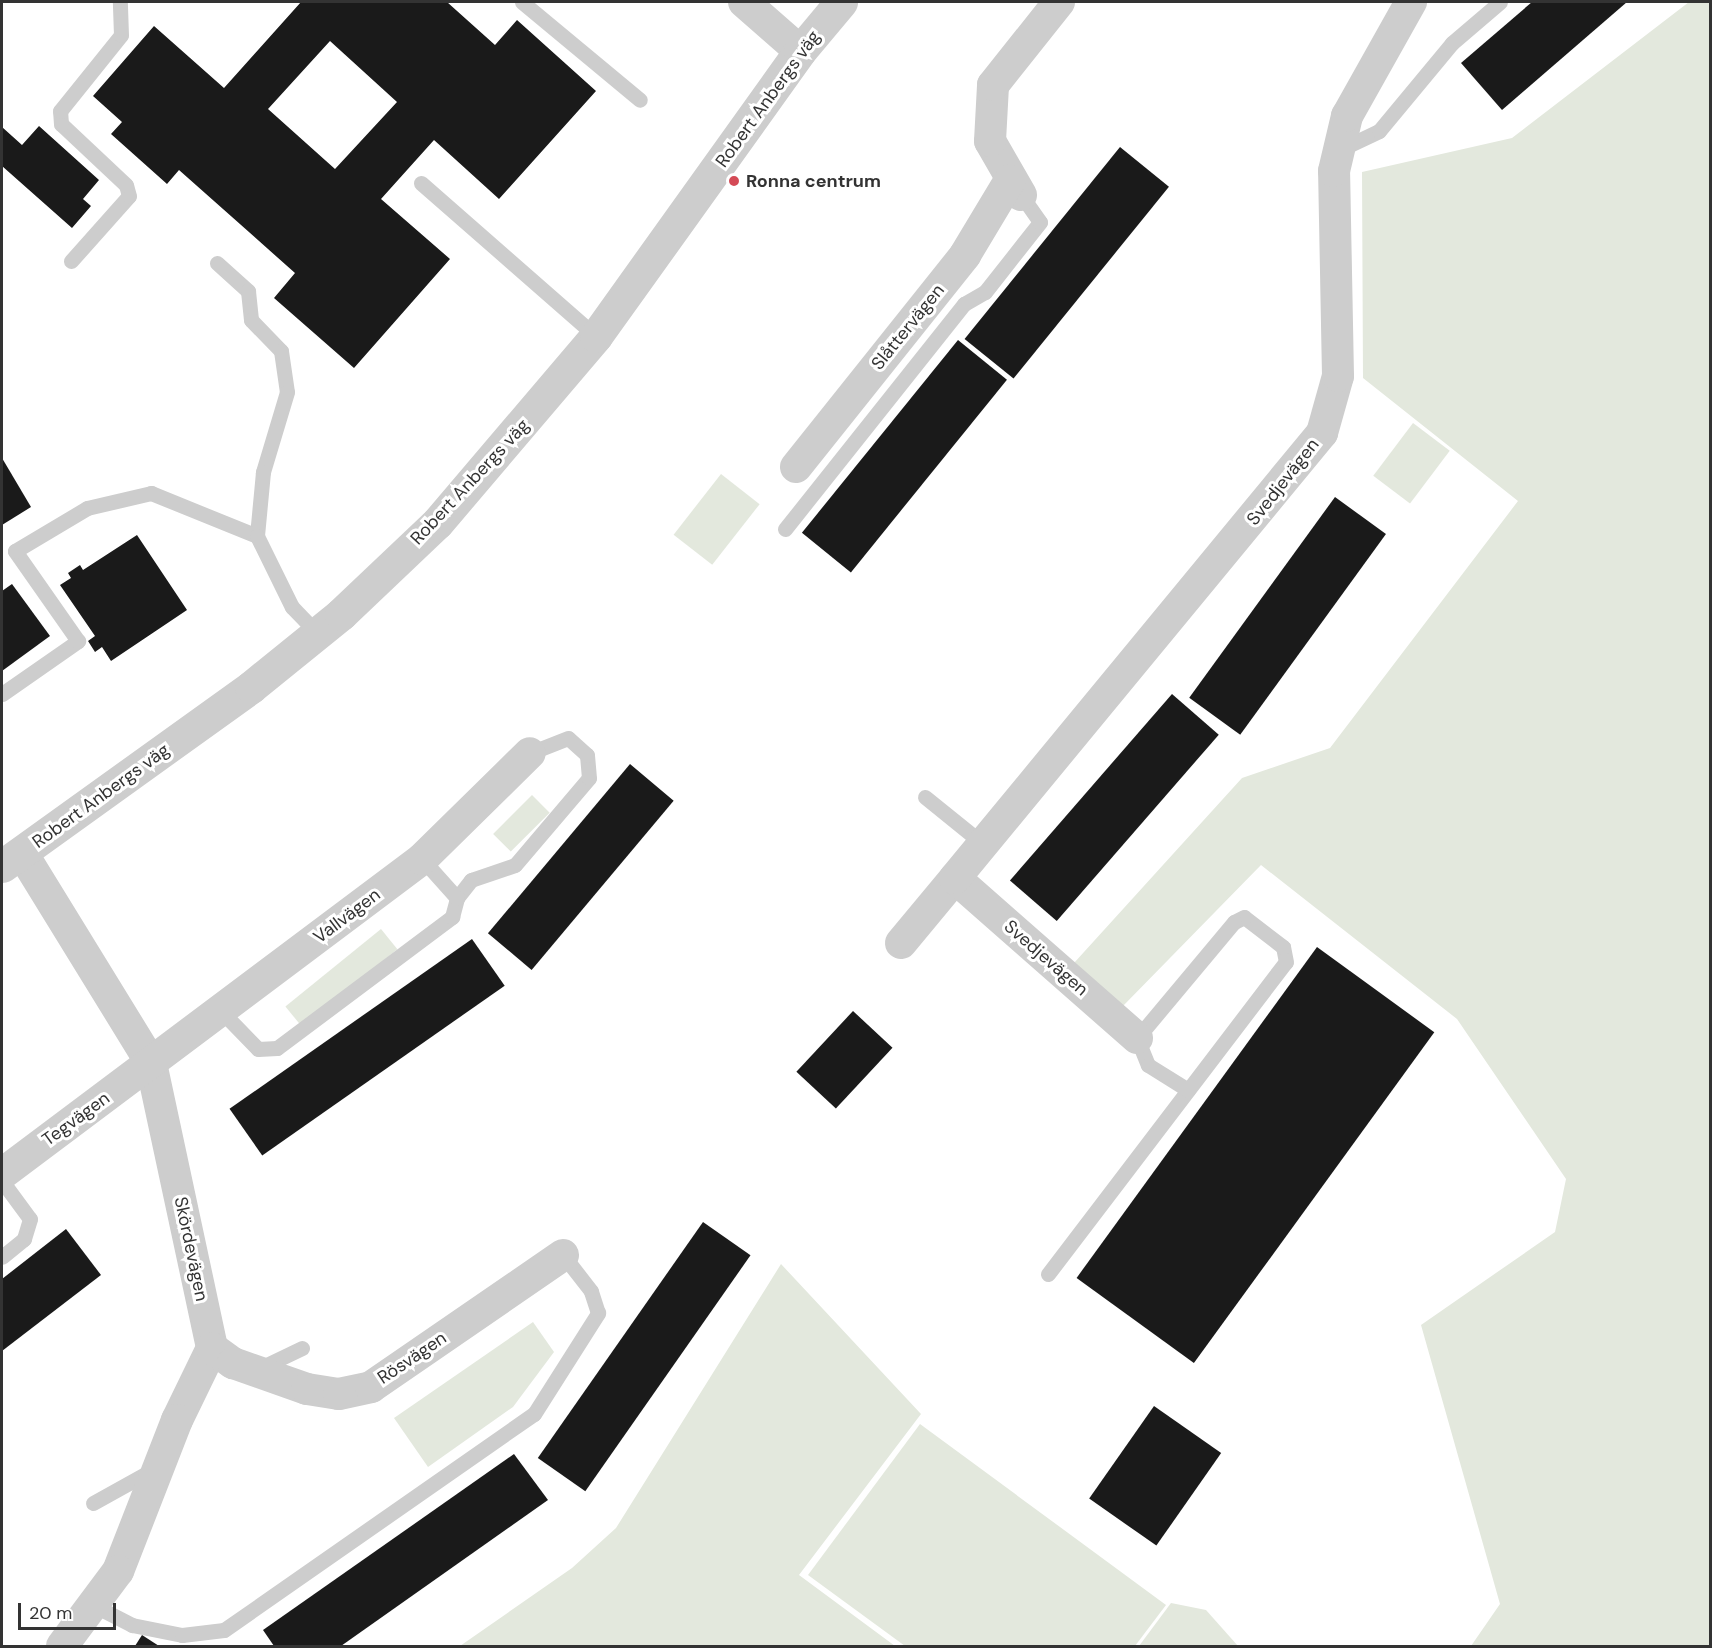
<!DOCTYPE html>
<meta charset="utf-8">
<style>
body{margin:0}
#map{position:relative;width:1712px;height:1648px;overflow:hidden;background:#fff;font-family:"DM Sans",sans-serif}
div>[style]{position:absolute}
.green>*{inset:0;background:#e3e8dd;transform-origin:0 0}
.building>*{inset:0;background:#1a1a1a;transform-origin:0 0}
.service>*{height:15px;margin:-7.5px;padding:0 7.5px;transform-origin:7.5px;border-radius:7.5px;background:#cdcdcd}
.minor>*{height:32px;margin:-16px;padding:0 16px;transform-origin:16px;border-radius:16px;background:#cdcdcd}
.tertiary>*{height:33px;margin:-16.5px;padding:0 16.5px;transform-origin:16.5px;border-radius:16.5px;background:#cdcdcd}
.dots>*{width:16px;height:16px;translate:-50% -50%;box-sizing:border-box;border:3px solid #fff;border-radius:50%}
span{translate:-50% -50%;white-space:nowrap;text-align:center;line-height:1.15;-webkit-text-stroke:6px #fff;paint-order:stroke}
.street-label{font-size:18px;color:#333}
.poi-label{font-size:18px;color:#333;font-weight:700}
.left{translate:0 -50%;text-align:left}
.frame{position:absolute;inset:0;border:3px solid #333;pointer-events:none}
.scale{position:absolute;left:18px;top:1603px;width:98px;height:27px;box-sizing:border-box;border:3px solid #333;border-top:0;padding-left:8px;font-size:18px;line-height:21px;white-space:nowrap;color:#333;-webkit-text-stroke:4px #fff;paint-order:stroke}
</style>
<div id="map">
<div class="green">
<div style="clip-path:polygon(1689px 2px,1710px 2px,1710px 1646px,1471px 1646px,1500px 1604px,1421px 1325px,1555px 1232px,1566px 1179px,1457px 1019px,1261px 865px,1123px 1006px,1074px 963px,1242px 778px,1330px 748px,1518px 501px,1363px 378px,1362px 172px,1512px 138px)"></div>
<div style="left:1413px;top:423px;width:46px;height:66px;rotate:37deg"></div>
<div style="left:721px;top:474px;width:49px;height:77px;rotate:38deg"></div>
<div style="left:532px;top:795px;width:25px;height:55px;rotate:45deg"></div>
<div style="left:381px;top:929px;width:26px;height:123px;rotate:51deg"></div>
<div style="clip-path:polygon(781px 1264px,921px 1414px,799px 1575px,895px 1646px,460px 1646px,572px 1568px,616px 1528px)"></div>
<div style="clip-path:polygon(533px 1322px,554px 1352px,513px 1407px,428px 1467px,394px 1418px)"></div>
<div style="clip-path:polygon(920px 1424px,1166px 1605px,1135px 1646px,905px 1646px,808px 1575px)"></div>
<div style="clip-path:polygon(1171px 1603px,1206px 1610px,1238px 1646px,1139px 1646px)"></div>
</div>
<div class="building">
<div style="clip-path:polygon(evenodd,301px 2px,447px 2px,495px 45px,517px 20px,596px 91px,499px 199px,434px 140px,381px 199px,450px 259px,354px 368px,274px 298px,295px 273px,179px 170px,167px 184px,111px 134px,122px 122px,93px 96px,154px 26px,224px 88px,301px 2px,330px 41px,397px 102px,335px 169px,268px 109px,330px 41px)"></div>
<div style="clip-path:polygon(1532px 2px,1627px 2px,1502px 110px,1461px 63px)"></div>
<div style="clip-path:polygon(39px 126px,99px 180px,83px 199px,91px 206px,72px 228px,2px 166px,2px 127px,22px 145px)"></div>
<div style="left:1120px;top:147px;width:63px;height:247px;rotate:39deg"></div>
<div style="left:958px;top:340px;width:63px;height:248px;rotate:39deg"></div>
<div style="clip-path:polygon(2px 458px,31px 507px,2px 525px)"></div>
<div style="left:1335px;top:497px;width:63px;height:248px;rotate:36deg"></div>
<div style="clip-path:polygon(137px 535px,187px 610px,111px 661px,102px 647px,95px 652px,88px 641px,95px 636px,60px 585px,71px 578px,68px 573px,80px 565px,83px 570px)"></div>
<div style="clip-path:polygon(12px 584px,50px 636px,2px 671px,2px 591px)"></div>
<div style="left:1172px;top:694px;width:62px;height:247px;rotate:41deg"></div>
<div style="left:630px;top:764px;width:57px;height:221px;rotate:40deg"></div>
<div style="left:472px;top:939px;width:57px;height:296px;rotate:55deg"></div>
<div style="left:1317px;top:947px;width:145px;height:409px;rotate:36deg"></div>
<div style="left:853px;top:1011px;width:54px;height:83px;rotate:43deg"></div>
<div style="left:703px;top:1222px;width:58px;height:288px;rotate:35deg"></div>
<div style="clip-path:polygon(66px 1229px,101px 1275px,2px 1351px,2px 1279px)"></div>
<div style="left:1154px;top:1406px;width:82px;height:113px;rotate:35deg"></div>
<div style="clip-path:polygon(514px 1454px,548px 1500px,341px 1646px,274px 1646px,263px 1630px)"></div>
<div style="clip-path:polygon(142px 1635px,159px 1646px,135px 1646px)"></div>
</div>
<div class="service">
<div style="left:522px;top:2px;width:153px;rotate:39.7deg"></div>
<div style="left:1339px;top:150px;width:44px;rotate:-25.4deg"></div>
<div style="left:1379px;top:131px;width:114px;rotate:-50.3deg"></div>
<div style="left:1452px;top:43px;width:63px;rotate:-40.5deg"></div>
<div style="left:421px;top:183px;width:232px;rotate:41.2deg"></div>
<div style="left:71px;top:261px;width:87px;rotate:-48.3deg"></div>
<div style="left:129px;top:196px;width:11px;rotate:-105deg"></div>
<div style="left:126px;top:185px;width:89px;rotate:-136.8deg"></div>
<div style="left:61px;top:124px;width:13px;rotate:-94deg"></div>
<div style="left:60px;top:111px;width:97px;rotate:-51.2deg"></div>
<div style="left:121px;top:35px;width:33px;rotate:-92deg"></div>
<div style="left:217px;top:263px;width:42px;rotate:42.1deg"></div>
<div style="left:248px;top:291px;width:29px;rotate:84deg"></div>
<div style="left:251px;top:320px;width:43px;rotate:45.9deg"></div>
<div style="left:281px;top:351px;width:41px;rotate:81.7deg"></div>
<div style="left:287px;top:392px;width:84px;rotate:106.7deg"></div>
<div style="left:263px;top:472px;width:64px;rotate:95.4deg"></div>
<div style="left:785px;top:529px;width:288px;rotate:-51.5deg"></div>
<div style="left:964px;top:304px;width:24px;rotate:-30deg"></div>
<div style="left:985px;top:292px;width:89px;rotate:-51.8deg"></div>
<div style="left:1040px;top:222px;width:33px;rotate:-125deg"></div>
<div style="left:2px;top:694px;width:93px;rotate:-34.9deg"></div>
<div style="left:78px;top:641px;width:110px;rotate:-125deg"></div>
<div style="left:15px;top:551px;width:84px;rotate:-30.8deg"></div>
<div style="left:87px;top:508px;width:66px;rotate:-13.2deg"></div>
<div style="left:151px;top:493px;width:114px;rotate:22.1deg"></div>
<div style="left:257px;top:536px;width:79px;rotate:63.8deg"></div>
<div style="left:292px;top:607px;width:36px;rotate:46deg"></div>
<div style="left:925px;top:797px;width:75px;rotate:39deg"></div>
<div style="left:457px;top:898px;width:23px;rotate:-52deg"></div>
<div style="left:471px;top:880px;width:46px;rotate:-18.8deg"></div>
<div style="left:515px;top:865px;width:114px;rotate:-49.6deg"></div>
<div style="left:589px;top:778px;width:23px;rotate:-95deg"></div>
<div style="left:587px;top:755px;width:25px;rotate:-138deg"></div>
<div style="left:568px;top:738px;width:41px;rotate:158.5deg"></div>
<div style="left:221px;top:1011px;width:53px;rotate:45.8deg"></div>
<div style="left:258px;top:1049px;width:19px;rotate:-3deg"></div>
<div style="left:277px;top:1048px;width:219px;rotate:-36.8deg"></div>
<div style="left:452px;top:917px;width:20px;rotate:-75deg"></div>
<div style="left:457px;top:898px;width:52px;rotate:-131.9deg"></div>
<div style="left:2px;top:1181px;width:47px;rotate:53.6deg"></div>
<div style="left:30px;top:1219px;width:21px;rotate:107deg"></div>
<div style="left:24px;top:1239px;width:28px;rotate:141deg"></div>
<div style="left:1048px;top:1274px;width:392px;rotate:-52.7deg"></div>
<div style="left:1286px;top:962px;width:15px;rotate:-101deg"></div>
<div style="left:1283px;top:947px;width:49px;rotate:-142.4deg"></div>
<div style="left:1244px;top:917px;width:11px;rotate:153deg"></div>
<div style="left:1234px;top:922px;width:151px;rotate:129.9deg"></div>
<div style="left:1137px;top:1038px;width:29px;rotate:68deg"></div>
<div style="left:1148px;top:1065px;width:47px;rotate:32deg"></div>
<div style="left:256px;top:1370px;width:51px;rotate:-25.6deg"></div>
<div style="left:93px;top:1503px;width:70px;rotate:-29.1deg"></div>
<div style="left:95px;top:1606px;width:42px;rotate:27.2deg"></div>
<div style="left:132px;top:1625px;width:51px;rotate:11.3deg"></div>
<div style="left:182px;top:1635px;width:42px;rotate:-6.8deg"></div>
<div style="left:224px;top:1630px;width:378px;rotate:-34.9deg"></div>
<div style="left:534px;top:1414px;width:120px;rotate:-57.6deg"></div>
<div style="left:598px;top:1313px;width:23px;rotate:-108deg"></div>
<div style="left:591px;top:1291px;width:46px;rotate:-127.9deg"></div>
</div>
<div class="minor">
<div style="left:744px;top:2px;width:74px;rotate:41.2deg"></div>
<div style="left:1021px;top:195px;width:62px;rotate:-119.9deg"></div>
<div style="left:990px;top:141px;width:56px;rotate:-86.9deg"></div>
<div style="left:993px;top:85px;width:106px;rotate:-51.5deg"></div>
<div style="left:796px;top:467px;width:271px;rotate:-51.4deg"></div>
<div style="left:965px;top:255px;width:87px;rotate:-59deg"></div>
<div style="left:22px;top:853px;width:246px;rotate:58.4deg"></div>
<div style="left:151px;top:1063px;width:291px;rotate:77.9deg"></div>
<div style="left:212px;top:1348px;width:80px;rotate:115.9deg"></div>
<div style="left:177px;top:1420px;width:162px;rotate:111.3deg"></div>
<div style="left:118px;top:1571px;width:94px;rotate:126.7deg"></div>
<div style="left:901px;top:943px;width:85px;rotate:-50.3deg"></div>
<div style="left:1137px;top:1038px;width:242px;rotate:-138.7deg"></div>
<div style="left:955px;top:878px;width:577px;rotate:-50.49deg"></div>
<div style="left:1322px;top:433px;width:59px;rotate:-74.3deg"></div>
<div style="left:1338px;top:376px;width:205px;rotate:-91.1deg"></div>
<div style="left:1334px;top:171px;width:57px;rotate:-76.7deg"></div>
<div style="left:1347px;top:116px;width:131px;rotate:-60.7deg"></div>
<div style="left:2px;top:1174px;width:525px;rotate:-36.87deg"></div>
<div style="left:422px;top:859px;width:151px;rotate:-44.5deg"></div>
<div style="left:212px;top:1348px;width:26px;rotate:36deg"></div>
<div style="left:233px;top:1363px;width:78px;rotate:19.4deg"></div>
<div style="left:307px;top:1389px;width:32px;rotate:9deg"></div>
<div style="left:339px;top:1394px;width:33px;rotate:-12deg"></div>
<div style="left:371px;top:1387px;width:233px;rotate:-34.5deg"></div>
</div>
<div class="tertiary">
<div style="left:2px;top:866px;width:307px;rotate:-35.7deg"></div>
<div style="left:251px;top:687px;width:116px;rotate:-39deg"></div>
<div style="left:341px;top:614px;width:132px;rotate:-43.5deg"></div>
<div style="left:437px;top:523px;width:245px;rotate:-49.6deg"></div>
<div style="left:596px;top:336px;width:350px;rotate:-54.4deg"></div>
<div style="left:800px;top:51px;width:64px;rotate:-50.1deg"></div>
</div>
<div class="dots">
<div style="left:734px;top:181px;background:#d44a56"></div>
</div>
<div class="street-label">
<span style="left:768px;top:99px;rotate:-54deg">Robert Anbergs väg</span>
<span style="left:908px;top:327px;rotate:-51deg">Slåttervägen</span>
<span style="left:470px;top:482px;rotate:-47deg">Robert Anbergs väg</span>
<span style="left:1283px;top:482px;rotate:-52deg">Svedjevägen</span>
<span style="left:101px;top:796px;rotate:-36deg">Robert Anbergs väg</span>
<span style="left:347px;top:916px;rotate:-37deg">Vallvägen</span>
<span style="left:1046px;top:958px;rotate:41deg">Svedjevägen</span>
<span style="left:76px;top:1119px;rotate:-36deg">Tegvägen</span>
<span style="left:191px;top:1249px;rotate:78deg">Skördevägen</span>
<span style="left:412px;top:1358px;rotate:-34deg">Rösvägen</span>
</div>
<div class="poi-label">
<span class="left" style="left:746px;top:181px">Ronna centrum</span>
</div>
<div class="frame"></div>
<div class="scale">20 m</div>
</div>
